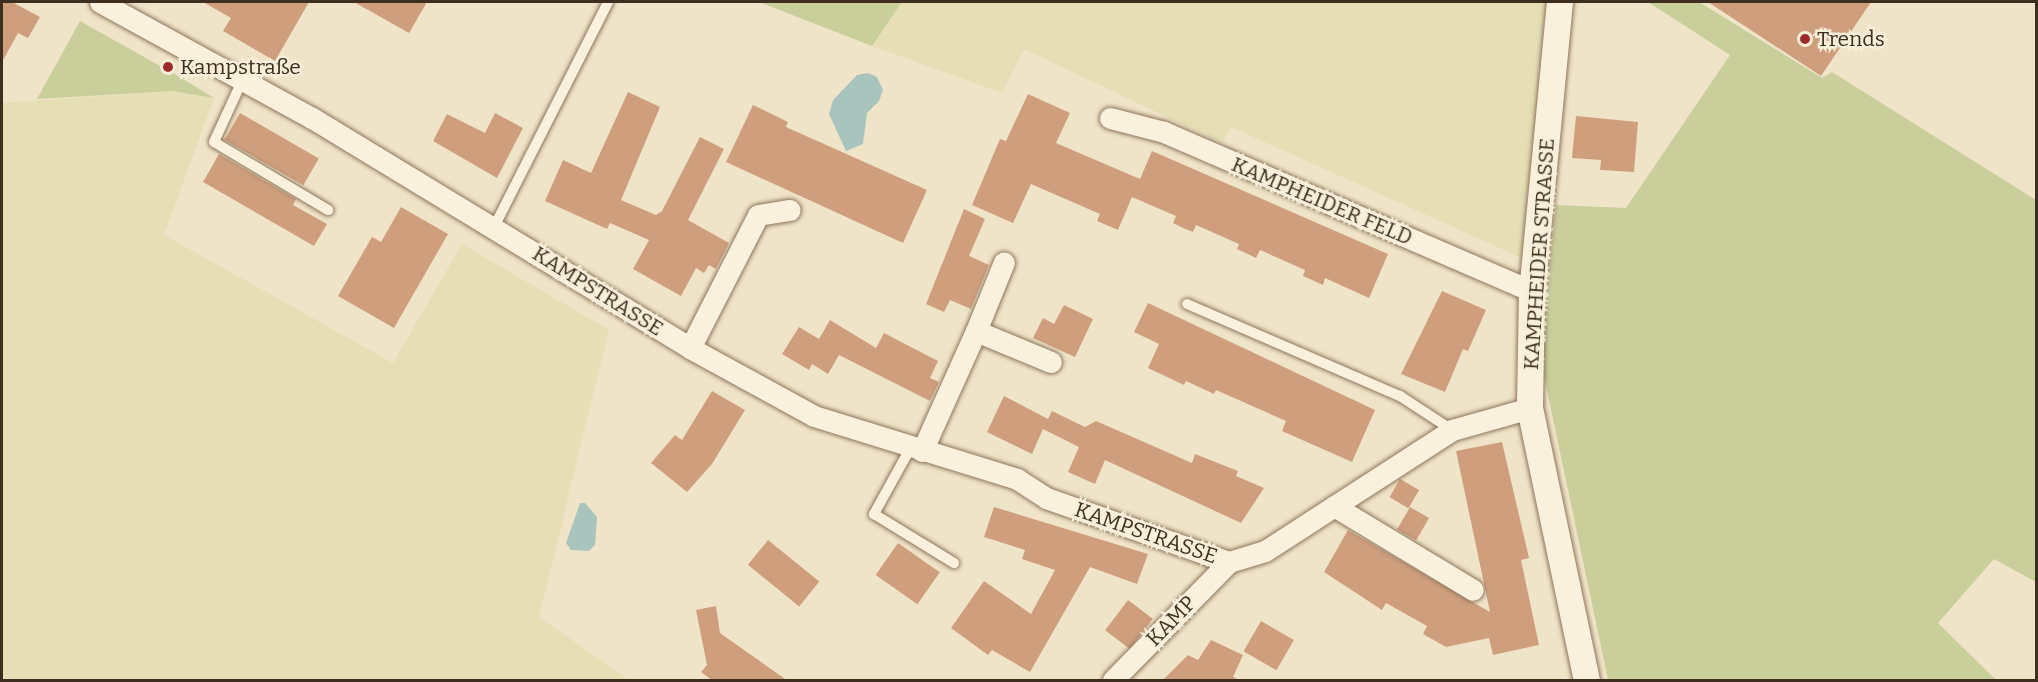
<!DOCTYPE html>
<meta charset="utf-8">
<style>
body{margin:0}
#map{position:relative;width:2038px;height:682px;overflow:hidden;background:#f0e4c8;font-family:Bitter,serif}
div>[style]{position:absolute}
.farmland>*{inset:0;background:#e6deb5}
.green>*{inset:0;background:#c9cf9b}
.water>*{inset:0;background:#a9c4bc}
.building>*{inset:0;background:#cf9f7d;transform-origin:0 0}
.roads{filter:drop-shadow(0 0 2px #8d765c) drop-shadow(0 0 2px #8d765c)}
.service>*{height:10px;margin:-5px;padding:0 5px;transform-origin:5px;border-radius:5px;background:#faf1dc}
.minor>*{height:21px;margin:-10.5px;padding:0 10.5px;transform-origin:10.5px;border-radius:10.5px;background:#faf1dc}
.tertiary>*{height:26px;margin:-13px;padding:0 13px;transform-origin:13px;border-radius:13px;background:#faf1dc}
.dots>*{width:16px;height:16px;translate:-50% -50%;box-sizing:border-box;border:3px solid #f7eed8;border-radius:50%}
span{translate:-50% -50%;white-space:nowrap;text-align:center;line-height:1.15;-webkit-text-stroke:5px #f7eed8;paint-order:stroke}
.poi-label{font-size:21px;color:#3d2e20}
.left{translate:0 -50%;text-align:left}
.street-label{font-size:21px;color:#3d2e20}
.frame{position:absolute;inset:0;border:3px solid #3d2e20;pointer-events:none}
</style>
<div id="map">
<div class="farmland">
<div style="clip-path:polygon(902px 2px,1546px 2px,1522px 258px,1231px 127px,1222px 143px,1024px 49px,1002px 93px,872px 46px)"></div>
<div style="clip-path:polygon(172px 91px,214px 98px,164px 235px,393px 363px,462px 244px,609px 330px,539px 617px,629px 680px,2px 680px,2px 103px)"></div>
</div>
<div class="green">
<div style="clip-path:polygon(759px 2px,902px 2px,872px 46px)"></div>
<div style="clip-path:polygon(1648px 2px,1699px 2px,1822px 78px,1832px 72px,2036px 200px,2036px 582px,1994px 559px,1938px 623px,1996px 680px,1608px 680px,1540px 357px,1556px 205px,1626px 208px,1730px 55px)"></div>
<div style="clip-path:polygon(80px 21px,178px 76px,214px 98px,172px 91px,37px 99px)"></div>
</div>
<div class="water">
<div style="clip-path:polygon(868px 73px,877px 77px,883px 90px,879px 101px,867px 113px,863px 144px,846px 151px,829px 114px,833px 100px,857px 75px)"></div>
<div style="clip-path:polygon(580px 503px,585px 503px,597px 517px,595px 545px,589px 551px,571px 550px,566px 543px)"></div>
</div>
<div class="building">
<div style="clip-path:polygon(2px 2px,12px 2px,40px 17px,28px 38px,18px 33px,2px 62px)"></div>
<div style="clip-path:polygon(203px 2px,309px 2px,275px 61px,223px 31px,231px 18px)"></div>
<div style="clip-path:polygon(354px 2px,427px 2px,409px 33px)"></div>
<div style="clip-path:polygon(1708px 2px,1871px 2px,1821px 76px)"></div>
<div style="clip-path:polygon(628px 92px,660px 107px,621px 200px,656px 215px,662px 211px,700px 137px,724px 149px,688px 220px,729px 243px,716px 269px,709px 265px,704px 273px,696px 268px,681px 296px,633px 269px,649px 240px,610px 223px,607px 229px,545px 201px,563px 160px,591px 173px)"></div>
<div style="clip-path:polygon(1028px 94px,1070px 113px,1056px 143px,1140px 179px,1152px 151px,1388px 254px,1369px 298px,1325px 278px,1323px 285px,1312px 280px,1303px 276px,1305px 270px,1260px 250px,1256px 258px,1237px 249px,1239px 244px,1196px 225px,1193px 232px,1183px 228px,1173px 223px,1176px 216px,1132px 197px,1118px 230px,1097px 221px,1100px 214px,1031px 184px,1013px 223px,972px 205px,1000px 139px,1006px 141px)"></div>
<div style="clip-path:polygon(753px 105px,788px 122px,786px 127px,927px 190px,903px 243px,726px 162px)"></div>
<div style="left:240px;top:113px;width:91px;height:31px;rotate:30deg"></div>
<div style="clip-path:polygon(495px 113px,523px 128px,497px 178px,433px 141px,447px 114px,485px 133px)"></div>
<div style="clip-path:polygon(1576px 116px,1638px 122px,1634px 172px,1600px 170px,1601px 160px,1572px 158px)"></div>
<div style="clip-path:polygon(219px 154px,296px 199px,293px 205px,327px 224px,314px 246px,203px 182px)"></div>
<div style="clip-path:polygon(401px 207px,448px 234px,394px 328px,338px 296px,372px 237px,381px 242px)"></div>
<div style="clip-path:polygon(964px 209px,985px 219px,969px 256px,989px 265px,971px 309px,950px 300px,944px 312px,926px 304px)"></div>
<div style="clip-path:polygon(1442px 291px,1486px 310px,1468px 351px,1463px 349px,1445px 392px,1401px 374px)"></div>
<div style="clip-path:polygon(1148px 303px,1375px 410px,1352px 462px,1282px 431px,1286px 421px,1216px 390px,1214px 394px,1186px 381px,1184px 385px,1148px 368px,1159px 344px,1134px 332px)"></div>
<div style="clip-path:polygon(1064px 305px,1093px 319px,1075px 357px,1033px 338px,1043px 318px,1054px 324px)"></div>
<div style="clip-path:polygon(830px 320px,876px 348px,884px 333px,938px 361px,930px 378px,939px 382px,930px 401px,839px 355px,828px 374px,812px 364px,809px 370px,782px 354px,799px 327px,819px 339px)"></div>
<div style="clip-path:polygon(712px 391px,745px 410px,712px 464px,687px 492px,651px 463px,675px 435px,682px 440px)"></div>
<div style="clip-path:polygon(1004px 396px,1048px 419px,1052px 411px,1085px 427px,1096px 421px,1192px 463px,1195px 454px,1238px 471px,1236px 476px,1264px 488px,1241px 523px,1105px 460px,1095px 484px,1068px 472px,1079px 447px,1043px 429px,1032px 454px,987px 432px)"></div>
<div style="clip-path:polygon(1502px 442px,1529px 558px,1521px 560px,1539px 645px,1493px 655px,1489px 638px,1446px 647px,1423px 634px,1427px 626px,1386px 603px,1382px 610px,1324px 572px,1348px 530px,1490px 612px,1456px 451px)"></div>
<div style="left:1400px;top:479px;width:22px;height:21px;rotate:30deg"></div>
<div style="clip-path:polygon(994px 507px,1148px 554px,1137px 584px,1090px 567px,1030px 672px,992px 650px,988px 655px,951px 628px,984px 581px,1031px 614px,1055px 570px,1022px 559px,1025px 550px,984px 537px)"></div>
<div style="left:1410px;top:507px;width:22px;height:26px;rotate:30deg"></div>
<div style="left:768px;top:540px;width:66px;height:32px;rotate:39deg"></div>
<div style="left:898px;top:543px;width:51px;height:39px;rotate:35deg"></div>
<div style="left:1128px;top:600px;width:31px;height:38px;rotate:37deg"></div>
<div style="clip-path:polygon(716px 606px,720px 633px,788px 681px,713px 681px,701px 672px,707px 665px,696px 610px)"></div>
<div style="left:1261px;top:621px;width:38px;height:35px;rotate:30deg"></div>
<div style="clip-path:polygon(1211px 640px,1243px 655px,1233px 677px,1241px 681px,1162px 681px,1188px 655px,1198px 660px)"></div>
</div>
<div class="roads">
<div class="service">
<div style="left:242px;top:81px;width:67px;rotate:114.7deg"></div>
<div style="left:214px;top:142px;width:133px;rotate:30.8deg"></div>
<div style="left:494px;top:227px;width:252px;rotate:-63.1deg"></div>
<div style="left:1187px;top:304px;width:232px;rotate:23.4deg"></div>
<div style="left:1400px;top:396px;width:62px;rotate:33.2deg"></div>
<div style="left:911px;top:447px;width:77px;rotate:118.9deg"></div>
<div style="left:874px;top:514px;width:94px;rotate:31.5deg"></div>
</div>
<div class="minor">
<div style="left:100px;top:2px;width:242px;rotate:28.7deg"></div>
<div style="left:312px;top:118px;width:442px;rotate:31.3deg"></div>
<div style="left:690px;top:348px;width:141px;rotate:28.7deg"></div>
<div style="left:814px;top:416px;width:213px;rotate:17.2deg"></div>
<div style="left:1017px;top:479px;width:35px;rotate:33deg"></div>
<div style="left:1046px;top:498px;width:194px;rotate:19.3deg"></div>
<div style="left:1229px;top:562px;width:38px;rotate:-17deg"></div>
<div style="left:1265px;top:551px;width:223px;rotate:-32.9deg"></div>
<div style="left:1452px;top:430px;width:81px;rotate:-15.8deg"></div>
<div style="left:1110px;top:118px;width:56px;rotate:14.5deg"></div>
<div style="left:1164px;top:132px;width:401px;rotate:23.4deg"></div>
<div style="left:976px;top:331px;width:74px;rotate:-67.9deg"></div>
<div style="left:690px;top:348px;width:149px;rotate:-62.9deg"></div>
<div style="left:758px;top:215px;width:32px;rotate:-9deg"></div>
<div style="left:922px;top:451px;width:132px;rotate:-65.8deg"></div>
<div style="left:976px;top:331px;width:81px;rotate:22.5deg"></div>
<div style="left:1334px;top:506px;width:162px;rotate:31.1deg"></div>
<div style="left:1113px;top:680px;width:165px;rotate:-45.5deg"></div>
</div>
<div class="tertiary">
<div style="left:1560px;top:2px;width:290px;rotate:95.5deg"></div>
<div style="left:1532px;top:291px;width:117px;rotate:91deg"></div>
<div style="left:1530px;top:408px;width:278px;rotate:78.2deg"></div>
</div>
</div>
<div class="dots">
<div style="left:1805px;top:39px;background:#9e2a2b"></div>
<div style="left:168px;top:67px;background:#9e2a2b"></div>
</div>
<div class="poi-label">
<span class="left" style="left:1817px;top:39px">Trends</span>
<span class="left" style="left:180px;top:67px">Kampstraße</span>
</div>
<div class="street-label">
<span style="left:1322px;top:201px;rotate:23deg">KAMPHEIDER FELD</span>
<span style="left:1539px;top:254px;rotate:-86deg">KAMPHEIDER STRASSE</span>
<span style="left:598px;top:291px;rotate:32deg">KAMPSTRASSE</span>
<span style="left:1146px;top:533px;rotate:19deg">KAMPSTRASSE</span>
<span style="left:1171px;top:621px;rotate:-46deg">KAMP</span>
</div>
<div class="frame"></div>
</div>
